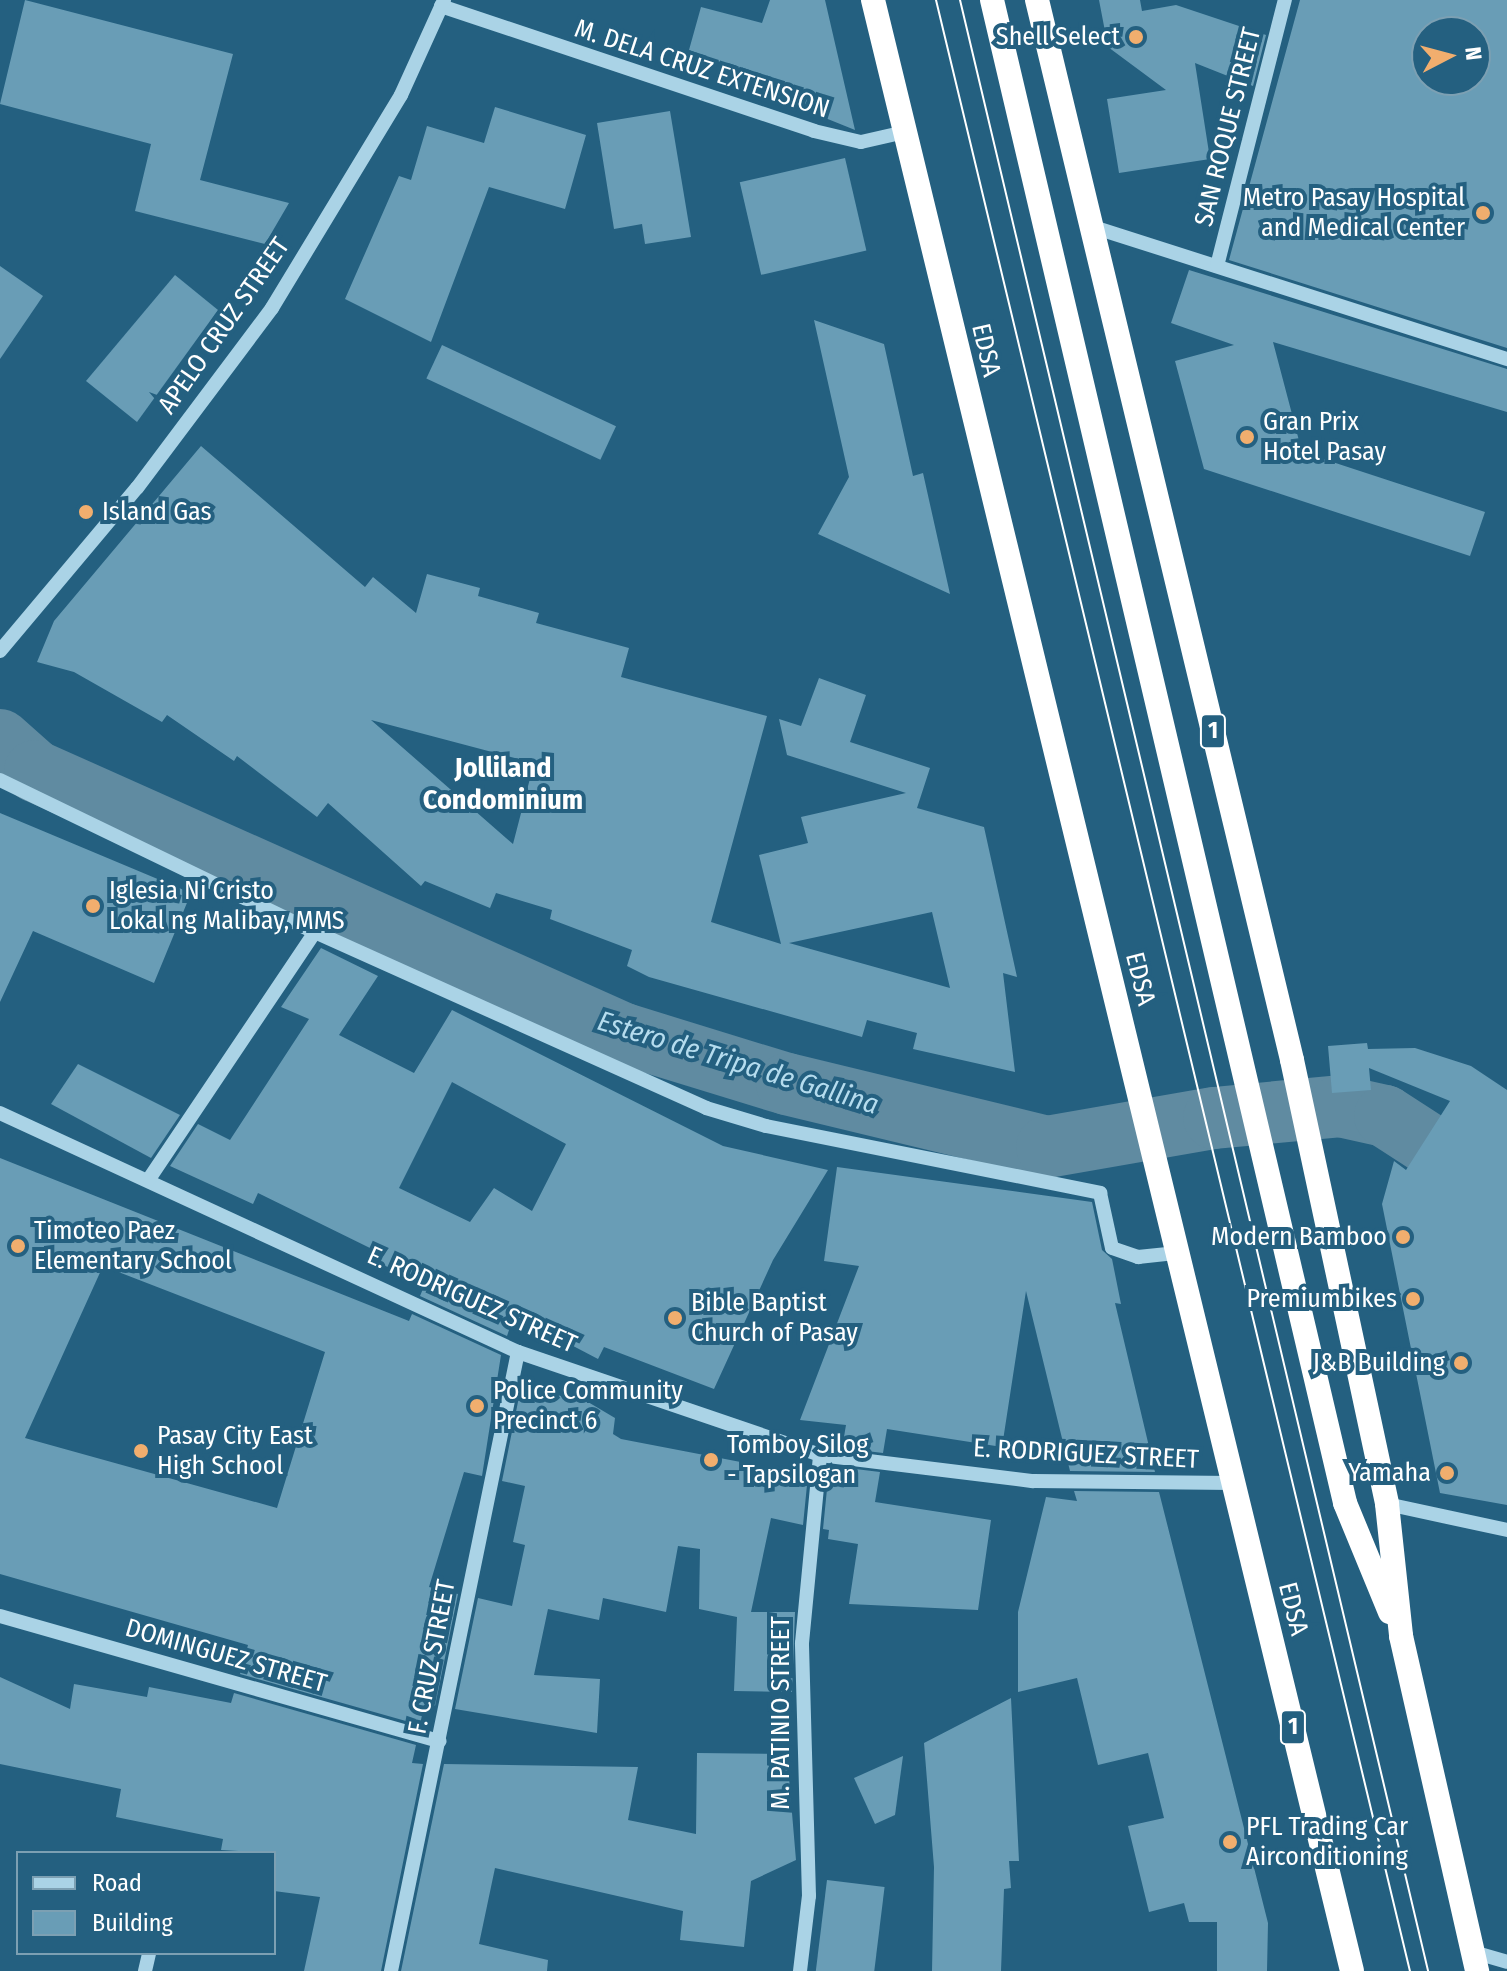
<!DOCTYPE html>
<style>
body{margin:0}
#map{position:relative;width:1507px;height:1971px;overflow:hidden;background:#246080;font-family:"Fira Sans Condensed",sans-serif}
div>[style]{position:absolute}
.river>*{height:62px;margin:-31px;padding:0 31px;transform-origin:31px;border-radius:31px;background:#608ba1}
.building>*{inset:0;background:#699db6;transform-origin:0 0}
.minor>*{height:14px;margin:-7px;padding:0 7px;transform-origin:7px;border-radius:7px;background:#aad3e6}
.highway>*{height:24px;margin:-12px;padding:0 12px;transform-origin:12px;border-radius:12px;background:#fff}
.tram>*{height:2px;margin:-1px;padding:0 1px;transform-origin:1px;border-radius:1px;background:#fff}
.dots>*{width:22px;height:22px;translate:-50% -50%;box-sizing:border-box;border:4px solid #246080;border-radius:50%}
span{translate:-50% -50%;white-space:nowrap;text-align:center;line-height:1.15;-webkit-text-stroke:8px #246080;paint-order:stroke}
.shield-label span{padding:2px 6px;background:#246080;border:2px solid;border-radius:6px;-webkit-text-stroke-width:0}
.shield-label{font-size:24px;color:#fff;font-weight:700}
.poi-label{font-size:26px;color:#fff}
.right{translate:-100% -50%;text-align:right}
.left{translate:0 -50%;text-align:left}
.street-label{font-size:26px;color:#fff}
.neighbourhood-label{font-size:28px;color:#fff;font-weight:700}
.water-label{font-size:28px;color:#b5dcee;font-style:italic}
.legend{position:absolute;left:16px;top:1851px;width:260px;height:104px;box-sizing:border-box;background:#246080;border:2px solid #7ca0b3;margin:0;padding:10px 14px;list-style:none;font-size:24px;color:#fff}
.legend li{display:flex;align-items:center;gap:16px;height:40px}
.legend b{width:40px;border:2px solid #7ca0b3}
.north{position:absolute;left:1411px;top:16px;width:80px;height:80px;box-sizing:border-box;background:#246080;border:2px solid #7ca0b3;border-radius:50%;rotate:84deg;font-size:22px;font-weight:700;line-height:32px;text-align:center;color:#fff}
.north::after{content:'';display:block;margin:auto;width:28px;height:36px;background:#f1ae6e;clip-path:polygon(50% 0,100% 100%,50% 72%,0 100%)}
</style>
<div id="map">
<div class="river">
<div style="left:0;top:740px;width:47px;rotate:41.5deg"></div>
<div style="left:35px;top:771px;width:645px;rotate:24.06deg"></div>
<div style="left:624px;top:1034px;width:170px;rotate:17.1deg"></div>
<div style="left:787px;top:1084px;width:268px;rotate:13.6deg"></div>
<div style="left:1047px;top:1147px;width:169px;rotate:-9.9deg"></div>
<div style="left:1214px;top:1118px;width:127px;rotate:-5.4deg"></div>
<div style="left:1340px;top:1106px;width:46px;rotate:12.5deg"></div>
<div style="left:1385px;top:1116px;width:145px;rotate:32.9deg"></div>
</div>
<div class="building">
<div style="clip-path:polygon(25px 0,233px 54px,200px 180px,289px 203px,265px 244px,135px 211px,151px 144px,0 104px)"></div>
<div style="clip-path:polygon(770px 0,825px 0,855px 130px,798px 107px,805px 94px,689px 50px,701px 7px,762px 23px)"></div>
<div style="clip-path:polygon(1099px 0,1140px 0,1142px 11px,1176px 5px,1266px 35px,1253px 86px,1195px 63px,1210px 159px,1119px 173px,1107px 99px,1166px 90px,1108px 47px)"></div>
<div style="clip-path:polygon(evenodd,1300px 0,1507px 0,1507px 348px,1229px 260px,1300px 0,1427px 32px,1475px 32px,1475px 80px,1427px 80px,1427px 32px)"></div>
<div style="clip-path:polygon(495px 107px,586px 135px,565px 209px,489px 187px,431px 342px,345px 299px,399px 176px,411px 180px,427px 126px,484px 143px)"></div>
<div style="clip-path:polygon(670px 111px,691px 237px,645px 244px,642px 224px,614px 229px,597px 123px)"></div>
<div style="left:845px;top:158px;width:95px;height:108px;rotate:77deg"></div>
<div style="clip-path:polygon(0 266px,43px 296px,0 359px)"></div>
<div style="clip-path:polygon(1189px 270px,1507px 369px,1507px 412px,1273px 342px,1302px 452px,1485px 512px,1470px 556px,1204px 469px,1175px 361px,1234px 345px,1171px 323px)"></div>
<div style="clip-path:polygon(175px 275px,218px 310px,137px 422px,86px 381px)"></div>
<div style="clip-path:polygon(814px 320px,884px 344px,913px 476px,923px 473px,950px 594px,818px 534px,849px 477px)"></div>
<div style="left:442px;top:345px;width:192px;height:37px;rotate:25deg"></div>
<div style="clip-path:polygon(evenodd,201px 446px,365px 587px,373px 577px,416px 613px,427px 574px,480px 588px,478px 596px,539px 613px,536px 623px,629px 648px,621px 677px,767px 716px,711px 922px,781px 944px,759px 855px,808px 843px,801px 817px,906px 793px,787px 755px,779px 719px,801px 726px,819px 678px,866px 695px,850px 742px,930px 768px,917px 808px,984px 827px,1017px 977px,1003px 973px,1015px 1072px,913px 1049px,917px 1033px,867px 1020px,862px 1037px,649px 977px,627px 966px,632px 950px,550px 919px,552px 910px,496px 893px,490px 908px,425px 881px,421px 886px,328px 803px,317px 817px,237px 756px,234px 761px,167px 715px,162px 722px,74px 672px,37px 662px,54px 621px,201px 446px,371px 720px,534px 763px,513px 844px,371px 720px,201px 446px,932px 912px,950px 988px,789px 943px,932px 912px)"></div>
<div style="clip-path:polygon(0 813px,191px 893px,154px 983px,33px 931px,0 1002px)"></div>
<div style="clip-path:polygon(evenodd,321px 948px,378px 976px,339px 1035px,414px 1073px,452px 1010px,723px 1146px,828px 1170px,773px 1260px,714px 1389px,604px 1347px,598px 1359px,514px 1315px,507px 1336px,420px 1296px,425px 1284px,368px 1258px,372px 1249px,258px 1193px,253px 1204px,170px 1166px,198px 1124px,230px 1140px,309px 1019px,281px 1007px,321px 948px,452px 1082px,566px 1144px,532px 1211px,494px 1188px,470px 1222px,399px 1188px,452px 1082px)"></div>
<div style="clip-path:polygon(1367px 1043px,1368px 1049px,1415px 1048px,1471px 1066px,1507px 1090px,1507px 1505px,1440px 1493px,1382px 1204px,1394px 1161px,1406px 1170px,1450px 1101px,1369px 1068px,1371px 1090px,1332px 1093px,1328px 1046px)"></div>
<div style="clip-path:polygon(78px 1064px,180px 1115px,151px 1158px,51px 1104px)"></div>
<div style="clip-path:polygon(evenodd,0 1158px,409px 1321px,412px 1314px,501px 1355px,482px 1476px,464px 1472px,429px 1587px,458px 1594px,435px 1706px,424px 1705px,420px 1725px,240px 1674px,248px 1645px,0 1574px,0 1158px,103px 1266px,325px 1352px,277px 1508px,25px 1438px,103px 1266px)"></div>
<div style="clip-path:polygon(837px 1167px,1092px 1202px,1102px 1250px,1112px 1259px,1121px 1304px,1115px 1303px,1155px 1472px,1070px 1471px,1026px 1291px,1002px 1447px,887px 1429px,883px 1453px,842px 1448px,846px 1425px,800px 1420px,859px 1266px,824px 1261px)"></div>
<div style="clip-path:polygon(521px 1387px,588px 1402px,615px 1418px,613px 1434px,621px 1439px,808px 1475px,803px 1525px,771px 1518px,751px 1612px,795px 1612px,792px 1692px,734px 1691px,737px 1617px,699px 1609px,700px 1549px,678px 1546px,666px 1612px,603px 1598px,599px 1620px,548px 1609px,534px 1675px,600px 1679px,597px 1733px,455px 1709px,478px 1598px,512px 1606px,525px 1545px,513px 1542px,525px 1486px,502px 1481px)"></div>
<div style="clip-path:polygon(839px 1467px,880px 1472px,875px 1502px,991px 1520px,978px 1610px,849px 1604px,858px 1544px,828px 1539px,829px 1530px,823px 1529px,828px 1479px,837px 1481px)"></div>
<div style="clip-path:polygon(1074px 1491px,1159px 1492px,1268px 1923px,1267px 1971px,1217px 1971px,1217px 1922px,1189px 1922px,1184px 1903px,1149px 1912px,1128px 1826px,1164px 1818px,1148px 1753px,1098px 1765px,1077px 1678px,1018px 1692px,1018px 1612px,1046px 1497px,1077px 1501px)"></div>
<div style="clip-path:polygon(0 1677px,70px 1709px,74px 1684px,147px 1697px,149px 1687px,231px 1703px,234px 1693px,416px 1745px,412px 1763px,423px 1764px,381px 1971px,304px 1971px,320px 1897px,274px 1891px,274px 1853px,221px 1850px,223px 1839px,116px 1817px,121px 1789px,0 1764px)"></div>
<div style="clip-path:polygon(1011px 1698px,1019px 1861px,1009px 1861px,1011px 1888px,1004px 1889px,1001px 1971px,932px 1971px,934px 1867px,924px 1743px)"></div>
<div style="clip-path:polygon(697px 1753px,787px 1754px,796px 1860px,751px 1881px,744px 1947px,680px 1940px,683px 1911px,495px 1868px,479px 1944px,548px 1960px,547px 1971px,401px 1971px,444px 1764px,638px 1767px,628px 1820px,696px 1834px)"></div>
<div style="clip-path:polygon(903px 1756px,895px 1815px,875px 1824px,854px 1778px)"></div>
<div style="left:827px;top:1880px;width:58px;height:92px;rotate:7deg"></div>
</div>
<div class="minor">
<div style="left:441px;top:6px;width:393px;rotate:18.5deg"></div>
<div style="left:814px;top:131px;width:48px;rotate:13.2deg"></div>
<div style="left:861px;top:142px;width:45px;rotate:-12.8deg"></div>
<div style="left:1090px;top:226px;width:438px;rotate:17.7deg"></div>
<div style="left:1217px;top:266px;width:275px;rotate:-75.7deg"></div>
<div style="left:0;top:651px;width:213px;rotate:-50deg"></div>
<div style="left:137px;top:488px;width:225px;rotate:-53.1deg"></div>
<div style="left:272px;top:308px;width:249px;rotate:-58.8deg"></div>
<div style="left:401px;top:95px;width:104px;rotate:-65.6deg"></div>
<div style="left:0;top:780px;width:350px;rotate:25.8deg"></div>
<div style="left:315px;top:932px;width:429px;rotate:24.2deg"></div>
<div style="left:706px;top:1108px;width:63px;rotate:16.7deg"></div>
<div style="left:766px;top:1126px;width:341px;rotate:11.3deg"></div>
<div style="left:1100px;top:1193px;width:56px;rotate:77.7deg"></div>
<div style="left:1112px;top:1248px;width:28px;rotate:19deg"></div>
<div style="left:1138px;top:1257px;width:37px;rotate:-6deg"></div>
<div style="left:0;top:1113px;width:570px;rotate:24.77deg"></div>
<div style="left:518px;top:1352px;width:319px;rotate:18.8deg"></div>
<div style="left:820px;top:1455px;width:215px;rotate:7deg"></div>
<div style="left:1033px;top:1481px;width:200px;rotate:0.6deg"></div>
<div style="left:149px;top:1179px;width:298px;rotate:-56.1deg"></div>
<div style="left:1387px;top:1504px;width:123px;rotate:12.2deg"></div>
<div style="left:0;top:1616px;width:457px;rotate:15.9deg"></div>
<div style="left:1473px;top:1952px;width:35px;rotate:16deg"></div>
<div style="left:145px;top:1971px;width:18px;rotate:-77deg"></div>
<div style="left:391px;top:1971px;width:632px;rotate:-78.41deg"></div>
<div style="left:800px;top:1971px;width:76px;rotate:-83.2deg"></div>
<div style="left:809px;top:1896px;width:253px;rotate:-91.6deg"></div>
<div style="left:802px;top:1643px;width:189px;rotate:-84.5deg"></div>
</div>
<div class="highway">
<div style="left:873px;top:0;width:2028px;rotate:76.34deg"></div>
<div style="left:992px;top:0;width:1544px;rotate:76.78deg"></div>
<div style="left:1345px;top:1503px;width:118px;rotate:67.6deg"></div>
<div style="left:1037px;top:0;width:1090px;rotate:76.47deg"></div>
<div style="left:1292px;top:1060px;width:454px;rotate:77.9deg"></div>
<div style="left:1387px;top:1504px;width:133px;rotate:83.9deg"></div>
<div style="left:1401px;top:1636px;width:344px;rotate:77.2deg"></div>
</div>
<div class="tram">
<div style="left:936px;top:0;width:2027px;rotate:76.48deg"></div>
<div style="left:960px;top:0;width:2026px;rotate:76.64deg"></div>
</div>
<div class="dots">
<div style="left:1136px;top:37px;background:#f1ae6e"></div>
<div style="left:1483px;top:213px;background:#f1ae6e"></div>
<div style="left:1247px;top:437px;background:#f1ae6e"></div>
<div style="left:86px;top:512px;background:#f1ae6e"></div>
<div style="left:93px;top:906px;background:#f1ae6e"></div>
<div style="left:1403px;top:1237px;background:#f1ae6e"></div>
<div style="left:18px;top:1246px;background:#f1ae6e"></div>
<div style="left:1413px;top:1299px;background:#f1ae6e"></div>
<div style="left:675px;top:1318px;background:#f1ae6e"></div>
<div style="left:1461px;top:1363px;background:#f1ae6e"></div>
<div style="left:477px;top:1406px;background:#f1ae6e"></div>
<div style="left:141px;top:1451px;background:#f1ae6e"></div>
<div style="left:711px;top:1460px;background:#f1ae6e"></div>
<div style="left:1447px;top:1473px;background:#f1ae6e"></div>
<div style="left:1230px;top:1842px;background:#f1ae6e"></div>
</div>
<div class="shield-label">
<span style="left:1213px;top:731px">1</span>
<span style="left:1293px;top:1727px">1</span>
</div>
<div class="poi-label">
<span class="right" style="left:1120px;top:37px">Shell Select</span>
<span class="right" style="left:1465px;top:213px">Metro Pasay Hospital<br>and Medical Center</span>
<span class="left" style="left:1263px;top:437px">Gran Prix<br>Hotel Pasay</span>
<span class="left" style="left:102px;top:512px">Island Gas</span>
<span class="left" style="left:109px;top:906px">Iglesia Ni Cristo<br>Lokal ng Malibay, MMS</span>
<span class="left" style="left:34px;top:1246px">Timoteo Paez<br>Elementary School</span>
<span class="right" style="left:1387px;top:1237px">Modern Bamboo</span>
<span class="right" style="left:1397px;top:1299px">Premiumbikes</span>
<span class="left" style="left:691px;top:1318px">Bible Baptist<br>Church of Pasay</span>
<span class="right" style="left:1445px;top:1363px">J&amp;B Building</span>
<span class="left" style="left:493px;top:1406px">Police Community<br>Precinct 6</span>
<span class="left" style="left:157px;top:1451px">Pasay City East<br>High School</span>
<span class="left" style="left:727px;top:1460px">Tomboy Silog<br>- Tapsilogan</span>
<span class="right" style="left:1431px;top:1473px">Yamaha</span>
<span class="left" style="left:1246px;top:1842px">PFL Trading Car<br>Airconditioning</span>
</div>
<div class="street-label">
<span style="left:702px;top:69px;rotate:18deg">M. DELA CRUZ EXTENSION</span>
<span style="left:1228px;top:127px;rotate:-76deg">SAN ROQUE STREET</span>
<span style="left:224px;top:326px;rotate:-55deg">APELO CRUZ STREET</span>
<span style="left:986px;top:350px;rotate:77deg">EDSA</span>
<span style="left:1140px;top:979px;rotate:76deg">EDSA</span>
<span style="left:472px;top:1300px;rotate:24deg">E. RODRIGUEZ STREET</span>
<span style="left:1086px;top:1454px;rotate:3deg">E. RODRIGUEZ STREET</span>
<span style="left:1293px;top:1609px;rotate:76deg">EDSA</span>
<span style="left:226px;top:1656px;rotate:16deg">DOMINGUEZ STREET</span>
<span style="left:432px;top:1657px;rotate:-79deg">F. CRUZ STREET</span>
<span style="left:781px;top:1713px;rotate:-90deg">M. PATINIO STREET</span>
</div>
<div class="neighbourhood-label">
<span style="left:503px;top:784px">Jolliland<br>Condominium</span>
</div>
<div class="water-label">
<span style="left:738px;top:1063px;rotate:17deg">Estero de Tripa de Gallina</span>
</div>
<ul class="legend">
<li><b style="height:10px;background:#aad3e6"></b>Road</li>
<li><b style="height:22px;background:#699db6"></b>Building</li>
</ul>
<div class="north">N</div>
</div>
